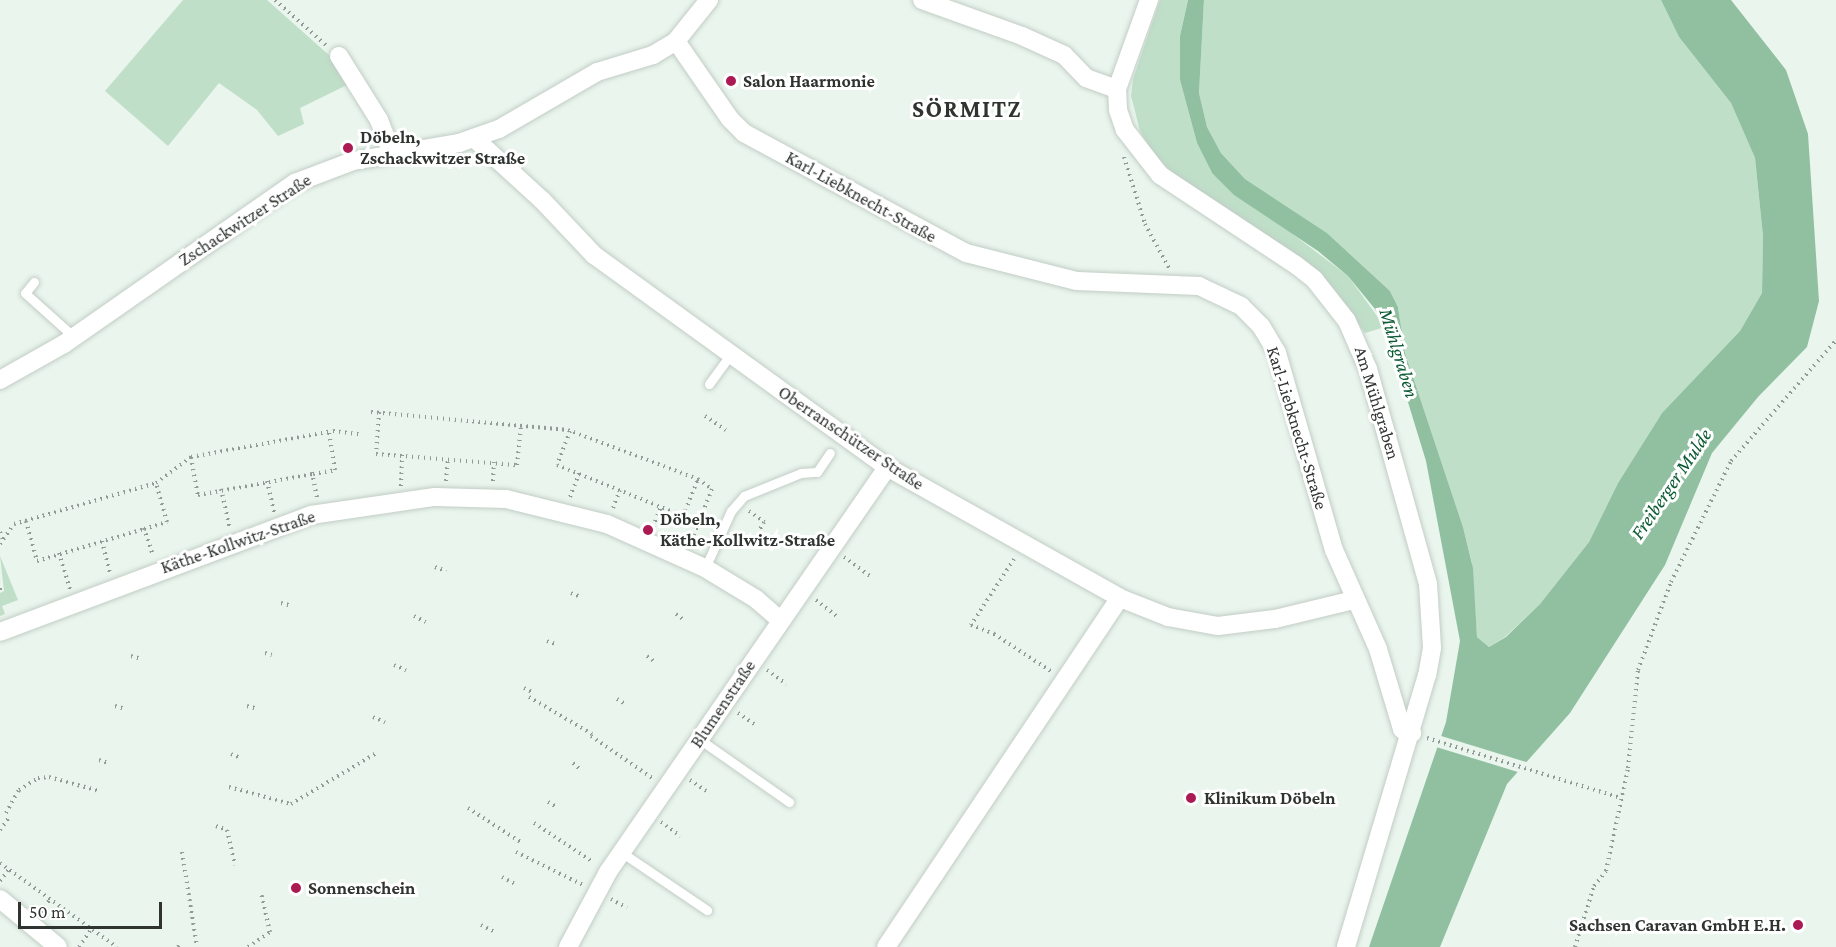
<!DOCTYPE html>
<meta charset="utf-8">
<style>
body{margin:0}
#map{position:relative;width:1836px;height:947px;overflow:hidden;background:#e9f5ed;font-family:"Crimson Pro",serif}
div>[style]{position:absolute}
.green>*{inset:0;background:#bfdfc9}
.water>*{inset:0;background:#91c0a0}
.pier>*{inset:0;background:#e9f5ed;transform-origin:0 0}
.path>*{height:4px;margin-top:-2px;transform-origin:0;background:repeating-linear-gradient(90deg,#929a95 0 1.5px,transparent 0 6px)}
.roads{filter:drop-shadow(0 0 2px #c2cdc5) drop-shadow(0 0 2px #c2cdc5)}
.lane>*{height:9px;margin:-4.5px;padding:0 4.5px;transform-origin:4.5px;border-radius:4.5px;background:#fff}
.street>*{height:18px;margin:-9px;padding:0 9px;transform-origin:9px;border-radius:9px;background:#fff}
.dots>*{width:16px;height:16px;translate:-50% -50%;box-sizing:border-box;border:3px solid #fff;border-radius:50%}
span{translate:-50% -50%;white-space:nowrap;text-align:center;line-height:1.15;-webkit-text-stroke:6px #fff;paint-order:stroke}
.poi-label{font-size:18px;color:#303431;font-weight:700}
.left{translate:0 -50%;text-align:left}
.right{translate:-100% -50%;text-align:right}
.street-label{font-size:18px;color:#303431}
.water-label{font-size:20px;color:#0a5a32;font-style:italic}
.district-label{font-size:24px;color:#303431;font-weight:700;letter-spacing:1.5px}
.scale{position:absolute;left:18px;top:902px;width:144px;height:27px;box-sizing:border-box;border:3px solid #303431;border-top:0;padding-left:8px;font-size:18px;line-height:21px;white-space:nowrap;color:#303431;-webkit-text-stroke:4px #fff;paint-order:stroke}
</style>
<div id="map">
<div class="green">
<div style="clip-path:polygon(183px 0,267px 0,339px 64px,351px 83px,300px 108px,304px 124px,278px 136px,257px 110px,219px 83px,168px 146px,105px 91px)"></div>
<div style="clip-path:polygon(1160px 0,1188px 0,1180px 36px,1180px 80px,1197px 143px,1212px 173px,1348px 276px,1385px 327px,1365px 333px,1323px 276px,1180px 181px,1152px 152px,1140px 131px,1131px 96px,1133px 79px)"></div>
<div style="clip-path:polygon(1204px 0,1661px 0,1679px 37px,1731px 103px,1755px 158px,1763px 236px,1762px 293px,1740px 331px,1662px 413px,1618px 483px,1589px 542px,1540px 604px,1505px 637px,1489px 647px,1477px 637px,1472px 563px,1463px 527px,1405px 353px,1398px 307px,1390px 291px,1327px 233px,1245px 179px,1221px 153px,1207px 127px,1199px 93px)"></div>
<div style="clip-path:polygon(0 556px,18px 600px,2px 606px,5px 614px,0 616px,0 593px,4px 591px)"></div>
</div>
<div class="water">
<div style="clip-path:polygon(1188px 0,1204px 0,1199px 93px,1207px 127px,1221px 153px,1245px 179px,1327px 233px,1390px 291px,1398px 307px,1405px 353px,1463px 527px,1473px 568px,1477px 637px,1489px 647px,1506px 637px,1540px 604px,1589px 542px,1618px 483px,1662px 413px,1740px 331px,1762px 293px,1763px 236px,1755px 158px,1731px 103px,1679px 37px,1661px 0,1731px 0,1786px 70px,1808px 134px,1819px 301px,1807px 347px,1758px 397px,1712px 453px,1665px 565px,1570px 713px,1507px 784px,1440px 947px,1369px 947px,1446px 722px,1460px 641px,1426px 461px,1385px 327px,1375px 309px,1348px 276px,1318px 251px,1234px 195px,1212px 173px,1197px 143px,1180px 80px,1180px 36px)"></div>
</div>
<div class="pier">
<div style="left:1438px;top:735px;width:93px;height:12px;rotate:17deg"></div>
</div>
<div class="path">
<div style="left:275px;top:0;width:69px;rotate:41.5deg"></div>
<div style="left:1124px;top:157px;width:70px;rotate:72.6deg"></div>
<div style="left:1145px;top:224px;width:50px;rotate:61.4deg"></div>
<div style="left:371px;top:412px;width:198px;rotate:5.2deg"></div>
<div style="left:568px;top:430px;width:139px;rotate:20.7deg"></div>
<div style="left:698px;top:479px;width:17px;rotate:36deg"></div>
<div style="left:712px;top:489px;width:59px;rotate:111.8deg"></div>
<div style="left:379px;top:412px;width:42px;rotate:94.1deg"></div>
<div style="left:376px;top:454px;width:141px;rotate:4.5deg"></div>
<div style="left:517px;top:465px;width:39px;rotate:-84deg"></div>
<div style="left:705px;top:416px;width:25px;rotate:34deg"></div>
<div style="left:570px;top:431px;width:36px;rotate:111deg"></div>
<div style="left:557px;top:465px;width:136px;rotate:22deg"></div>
<div style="left:683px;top:516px;width:40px;rotate:-68deg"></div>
<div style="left:191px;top:457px;width:39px;rotate:80deg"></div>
<div style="left:198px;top:495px;width:117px;rotate:-10.3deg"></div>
<div style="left:313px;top:474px;width:22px;rotate:-10deg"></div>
<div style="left:335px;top:470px;width:38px;rotate:-99deg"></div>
<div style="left:312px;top:472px;width:26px;rotate:79deg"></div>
<div style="left:267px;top:481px;width:32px;rotate:77deg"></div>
<div style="left:446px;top:481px;width:23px;rotate:-85deg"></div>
<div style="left:493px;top:481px;width:19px;rotate:-87deg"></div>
<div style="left:401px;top:486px;width:32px;rotate:-88deg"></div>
<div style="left:221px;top:489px;width:41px;rotate:77.3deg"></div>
<div style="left:570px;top:497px;width:26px;rotate:-69deg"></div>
<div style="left:613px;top:508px;width:19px;rotate:-69deg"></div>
<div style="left:749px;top:511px;width:19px;rotate:36deg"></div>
<div style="left:764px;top:522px;width:8px;rotate:120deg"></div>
<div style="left:26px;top:521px;width:41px;rotate:74.6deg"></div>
<div style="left:37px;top:561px;width:112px;rotate:-16.7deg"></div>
<div style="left:144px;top:529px;width:24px;rotate:-17deg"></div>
<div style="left:167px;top:522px;width:41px;rotate:-105.8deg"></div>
<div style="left:653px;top:527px;width:22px;rotate:-69deg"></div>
<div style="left:144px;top:528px;width:28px;rotate:72deg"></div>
<div style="left:0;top:532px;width:11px;rotate:68deg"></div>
<div style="left:102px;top:541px;width:34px;rotate:76deg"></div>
<div style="left:0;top:544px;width:24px;rotate:-55deg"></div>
<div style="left:14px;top:524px;width:148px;rotate:-16.1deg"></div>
<div style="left:156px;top:483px;width:44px;rotate:-36.6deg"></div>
<div style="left:191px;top:457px;width:144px;rotate:-10.4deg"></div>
<div style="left:333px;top:431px;width:26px;rotate:7deg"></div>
<div style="left:59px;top:553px;width:38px;rotate:73deg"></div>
<div style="left:844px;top:557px;width:32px;rotate:36deg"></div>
<div style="left:1014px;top:559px;width:79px;rotate:123.1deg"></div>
<div style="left:971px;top:625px;width:25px;rotate:21deg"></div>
<div style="left:994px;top:634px;width:69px;rotate:33.2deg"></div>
<div style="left:435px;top:567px;width:12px;rotate:20deg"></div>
<div style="left:0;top:588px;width:3px;rotate:90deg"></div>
<div style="left:571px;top:593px;width:8px;rotate:23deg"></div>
<div style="left:816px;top:600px;width:29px;rotate:38deg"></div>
<div style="left:281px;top:603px;width:8px;rotate:14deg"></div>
<div style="left:676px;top:614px;width:10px;rotate:37deg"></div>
<div style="left:414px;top:616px;width:13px;rotate:27deg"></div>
<div style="left:547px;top:641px;width:9px;rotate:21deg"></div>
<div style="left:265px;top:653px;width:7px;rotate:16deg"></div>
<div style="left:131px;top:656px;width:11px;rotate:15deg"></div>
<div style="left:647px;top:656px;width:10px;rotate:37deg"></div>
<div style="left:394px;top:665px;width:13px;rotate:23deg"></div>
<div style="left:767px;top:670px;width:24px;rotate:36deg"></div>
<div style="left:524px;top:688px;width:9px;rotate:27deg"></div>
<div style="left:529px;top:697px;width:73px;rotate:30.4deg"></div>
<div style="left:617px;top:699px;width:9px;rotate:32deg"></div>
<div style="left:115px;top:706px;width:11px;rotate:15deg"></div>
<div style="left:247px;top:706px;width:8px;rotate:14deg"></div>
<div style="left:738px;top:713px;width:23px;rotate:34deg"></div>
<div style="left:373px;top:717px;width:13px;rotate:23deg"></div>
<div style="left:591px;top:736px;width:74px;rotate:34.5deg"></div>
<div style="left:1427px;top:738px;width:203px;rotate:17.2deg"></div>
<div style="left:231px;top:754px;width:8px;rotate:23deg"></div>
<div style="left:99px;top:760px;width:9px;rotate:18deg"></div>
<div style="left:573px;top:763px;width:9px;rotate:41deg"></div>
<div style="left:690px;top:780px;width:23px;rotate:34deg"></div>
<div style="left:229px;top:787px;width:64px;rotate:15.3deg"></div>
<div style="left:291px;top:804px;width:98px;rotate:-30.8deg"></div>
<div style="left:548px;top:802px;width:8px;rotate:30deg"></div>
<div style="left:468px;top:808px;width:64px;rotate:32.9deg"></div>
<div style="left:6px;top:813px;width:26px;rotate:-61deg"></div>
<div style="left:19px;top:790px;width:22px;rotate:-32deg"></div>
<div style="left:38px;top:778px;width:11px;rotate:-5deg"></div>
<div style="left:49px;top:777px;width:52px;rotate:15.6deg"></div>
<div style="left:661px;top:822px;width:24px;rotate:36deg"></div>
<div style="left:534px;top:823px;width:71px;rotate:33.5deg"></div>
<div style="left:216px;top:826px;width:12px;rotate:20deg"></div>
<div style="left:227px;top:830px;width:36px;rotate:77deg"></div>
<div style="left:0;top:830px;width:17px;rotate:-54deg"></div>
<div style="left:182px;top:852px;width:96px;rotate:81deg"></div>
<div style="left:516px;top:852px;width:75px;rotate:26.2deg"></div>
<div style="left:0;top:863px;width:144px;rotate:35.7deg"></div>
<div style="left:502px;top:877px;width:17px;rotate:28deg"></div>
<div style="left:0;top:881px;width:15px;rotate:-53deg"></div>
<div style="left:611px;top:899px;width:18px;rotate:29deg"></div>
<div style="left:41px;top:912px;width:16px;rotate:-55deg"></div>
<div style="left:481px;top:925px;width:16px;rotate:27deg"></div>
<div style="left:79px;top:947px;width:22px;rotate:-56deg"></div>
<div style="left:178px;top:947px;width:5px;rotate:-53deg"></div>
<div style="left:248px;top:947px;width:27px;rotate:-34deg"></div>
<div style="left:270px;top:932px;width:40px;rotate:-103deg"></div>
<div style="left:1575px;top:947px;width:64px;rotate:-72.7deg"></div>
<div style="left:1594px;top:886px;width:19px;rotate:-51deg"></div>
<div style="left:1606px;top:871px;width:105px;rotate:-77.9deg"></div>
<div style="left:1628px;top:768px;width:99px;rotate:-84.2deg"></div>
<div style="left:1638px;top:670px;width:94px;rotate:-69.4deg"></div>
<div style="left:1671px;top:582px;width:135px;rotate:-63.6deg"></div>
<div style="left:1731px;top:461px;width:160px;rotate:-49deg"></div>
</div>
<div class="roads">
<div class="lane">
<div style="left:34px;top:282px;width:14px;rotate:129deg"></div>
<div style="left:25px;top:293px;width:66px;rotate:41.9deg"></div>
<div style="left:709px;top:384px;width:37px;rotate:-54deg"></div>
<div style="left:705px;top:568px;width:63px;rotate:-65.5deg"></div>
<div style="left:731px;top:511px;width:20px;rotate:-49deg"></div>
<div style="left:744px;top:496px;width:61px;rotate:-22deg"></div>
<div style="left:801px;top:473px;width:16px;rotate:-4deg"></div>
<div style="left:817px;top:472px;width:23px;rotate:-56deg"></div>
<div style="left:699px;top:739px;width:110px;rotate:35deg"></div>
<div style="left:621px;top:852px;width:104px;rotate:34deg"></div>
</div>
<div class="street">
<div style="left:922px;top:0;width:106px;rotate:19.8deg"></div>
<div style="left:1022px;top:36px;width:46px;rotate:24.3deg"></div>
<div style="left:1064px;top:55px;width:32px;rotate:46deg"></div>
<div style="left:1086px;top:78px;width:33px;rotate:20deg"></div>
<div style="left:1149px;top:0;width:95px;rotate:109.8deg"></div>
<div style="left:1117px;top:89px;width:21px;rotate:87deg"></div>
<div style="left:1118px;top:110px;width:21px;rotate:71deg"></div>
<div style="left:1125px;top:130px;width:57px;rotate:52.1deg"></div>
<div style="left:1160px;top:175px;width:163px;rotate:33.5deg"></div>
<div style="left:1296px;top:265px;width:23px;rotate:38deg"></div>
<div style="left:1314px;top:279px;width:53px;rotate:51.8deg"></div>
<div style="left:1347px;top:321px;width:52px;rotate:66.4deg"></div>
<div style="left:1368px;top:369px;width:223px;rotate:74.4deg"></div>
<div style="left:1428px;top:584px;width:64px;rotate:86.4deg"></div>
<div style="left:1432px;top:648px;width:27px;rotate:100deg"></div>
<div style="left:1427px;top:675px;width:284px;rotate:106.6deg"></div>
<div style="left:676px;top:41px;width:95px;rotate:55.3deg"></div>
<div style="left:730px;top:119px;width:20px;rotate:45deg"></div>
<div style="left:744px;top:133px;width:252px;rotate:28.4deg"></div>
<div style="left:966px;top:253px;width:114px;rotate:14.2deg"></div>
<div style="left:1077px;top:281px;width:122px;rotate:2.3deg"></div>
<div style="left:1199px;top:286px;width:47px;rotate:25.5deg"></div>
<div style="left:1241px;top:306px;width:28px;rotate:45deg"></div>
<div style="left:1261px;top:326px;width:31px;rotate:59deg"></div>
<div style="left:1277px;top:353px;width:205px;rotate:73.9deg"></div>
<div style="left:1334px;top:550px;width:108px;rotate:66deg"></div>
<div style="left:1378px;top:649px;width:84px;rotate:73.3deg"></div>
<div style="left:1402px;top:729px;width:11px;rotate:22deg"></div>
<div style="left:339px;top:56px;width:75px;rotate:58deg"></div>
<div style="left:379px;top:120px;width:33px;rotate:69deg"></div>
<div style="left:474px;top:138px;width:92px;rotate:42.4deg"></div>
<div style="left:542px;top:200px;width:76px;rotate:46.6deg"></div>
<div style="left:594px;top:255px;width:362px;rotate:35.9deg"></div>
<div style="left:887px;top:467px;width:267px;rotate:29.3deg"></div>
<div style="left:1120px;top:598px;width:52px;rotate:21.6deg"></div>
<div style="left:1168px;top:617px;width:51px;rotate:10.2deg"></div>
<div style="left:1218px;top:626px;width:57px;rotate:-7deg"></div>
<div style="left:1275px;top:619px;width:81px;rotate:-13.5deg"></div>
<div style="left:0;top:380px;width:73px;rotate:-29.4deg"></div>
<div style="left:64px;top:344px;width:282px;rotate:-34.9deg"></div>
<div style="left:295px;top:183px;width:62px;rotate:-20.8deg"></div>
<div style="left:353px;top:161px;width:108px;rotate:-9.6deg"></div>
<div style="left:459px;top:143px;width:42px;rotate:-19.3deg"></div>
<div style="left:499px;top:129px;width:113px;rotate:-30.2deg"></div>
<div style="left:597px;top:72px;width:59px;rotate:-16.9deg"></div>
<div style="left:653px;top:55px;width:27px;rotate:-31deg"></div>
<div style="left:676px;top:41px;width:53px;rotate:-51.2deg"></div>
<div style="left:0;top:632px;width:332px;rotate:-20.6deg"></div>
<div style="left:311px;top:515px;width:125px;rotate:-8.3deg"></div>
<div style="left:435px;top:497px;width:71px;rotate:1.6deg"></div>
<div style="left:506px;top:499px;width:104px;rotate:13.9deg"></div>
<div style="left:607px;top:524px;width:107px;rotate:24.2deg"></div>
<div style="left:705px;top:568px;width:60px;rotate:31.3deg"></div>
<div style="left:756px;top:599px;width:32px;rotate:41deg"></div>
<div style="left:0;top:899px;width:75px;rotate:39.6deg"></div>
<div style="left:568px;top:947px;width:85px;rotate:-61.9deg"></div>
<div style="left:608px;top:872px;width:492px;rotate:-55.4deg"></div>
<div style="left:886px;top:947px;width:420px;rotate:-56.2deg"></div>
</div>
</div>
<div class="dots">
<div style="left:731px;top:81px;background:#ab1a52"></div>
<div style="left:348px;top:148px;background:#ab1a52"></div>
<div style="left:648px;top:530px;background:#ab1a52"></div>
<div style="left:1191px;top:798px;background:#ab1a52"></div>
<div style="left:296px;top:888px;background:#ab1a52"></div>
<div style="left:1798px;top:925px;background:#ab1a52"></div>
</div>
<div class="poi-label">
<span class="left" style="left:743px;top:81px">Salon Haarmonie</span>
<span class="left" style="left:360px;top:148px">Döbeln,<br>Zschackwitzer Straße</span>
<span class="left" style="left:660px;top:530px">Döbeln,<br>Käthe-Kollwitz-Straße</span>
<span class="left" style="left:1204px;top:798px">Klinikum Döbeln</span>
<span class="left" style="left:308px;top:888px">Sonnenschein</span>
<span class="right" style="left:1786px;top:925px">Sachsen Caravan GmbH E.H.</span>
</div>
<div class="street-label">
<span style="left:861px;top:197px;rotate:29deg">Karl-Liebknecht-Straße</span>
<span style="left:245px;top:220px;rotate:-33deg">Zschackwitzer Straße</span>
<span style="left:1377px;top:403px;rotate:73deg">Am Mühlgraben</span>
<span style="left:1297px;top:428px;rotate:73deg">Karl-Liebknecht-Straße</span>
<span style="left:851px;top:438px;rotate:34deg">Oberranschützer Straße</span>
<span style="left:238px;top:542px;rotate:-19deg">Käthe-Kollwitz-Straße</span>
<span style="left:723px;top:704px;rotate:-56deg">Blumenstraße</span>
</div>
<div class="water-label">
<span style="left:1399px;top:353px;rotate:73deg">Mühlgraben</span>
<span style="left:1671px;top:484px;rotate:-56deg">Freiberger Mulde</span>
</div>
<div class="district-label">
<span style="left:967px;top:109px">SÖRMITZ</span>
</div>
<div class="scale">50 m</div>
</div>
